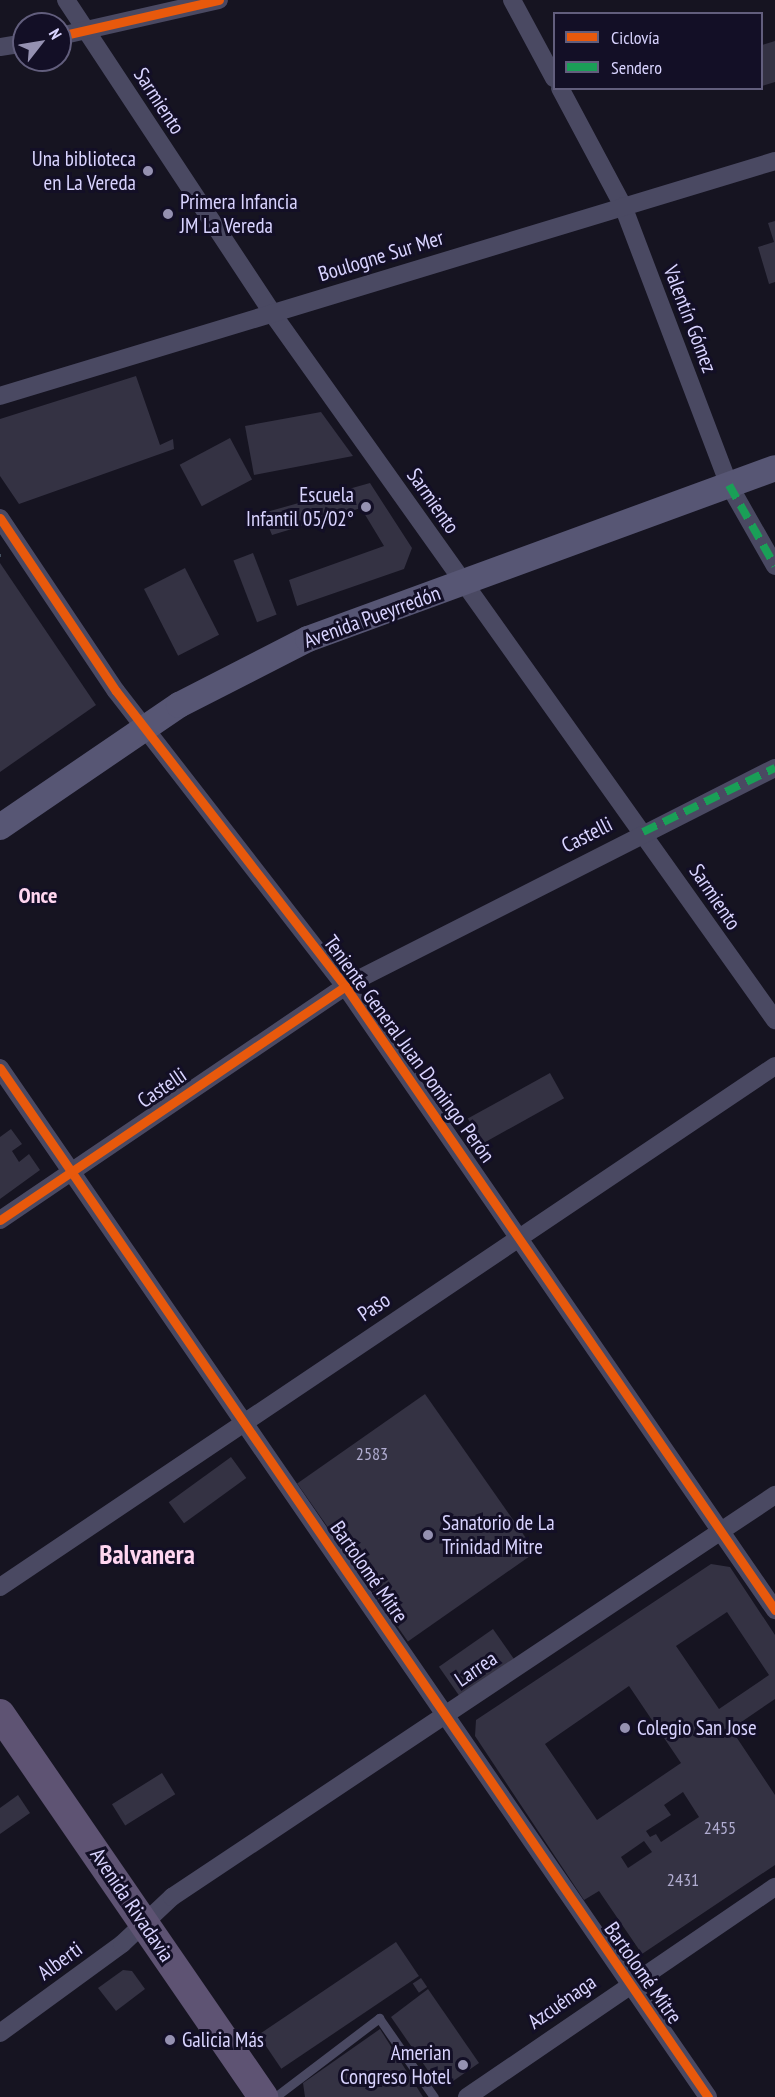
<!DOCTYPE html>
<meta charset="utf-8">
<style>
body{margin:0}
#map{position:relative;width:775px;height:2097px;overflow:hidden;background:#161421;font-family:"PT Sans Narrow",sans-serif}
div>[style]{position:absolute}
.building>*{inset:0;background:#343243;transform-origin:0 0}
.path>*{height:3px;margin-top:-1.5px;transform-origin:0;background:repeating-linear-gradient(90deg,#44505f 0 3px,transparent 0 7.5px)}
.service>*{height:9px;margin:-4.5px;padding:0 4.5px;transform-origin:4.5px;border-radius:4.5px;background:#4a4962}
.minor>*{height:18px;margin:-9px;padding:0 9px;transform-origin:9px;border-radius:9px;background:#4a4962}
.secondary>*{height:26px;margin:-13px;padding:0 13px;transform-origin:13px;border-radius:13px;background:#575674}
.primary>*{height:30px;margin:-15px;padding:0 15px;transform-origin:15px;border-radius:15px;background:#5e5373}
.quiet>*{height:8px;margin-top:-4px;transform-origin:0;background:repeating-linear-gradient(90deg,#1a9f57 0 15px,transparent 0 23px)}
.cycleway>*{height:9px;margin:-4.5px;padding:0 4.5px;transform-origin:4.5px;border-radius:4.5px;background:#e8590c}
.dots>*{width:16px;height:16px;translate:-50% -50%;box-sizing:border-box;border:3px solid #130f26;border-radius:50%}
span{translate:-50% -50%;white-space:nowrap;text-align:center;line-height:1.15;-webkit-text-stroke:6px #130f26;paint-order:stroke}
.number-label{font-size:18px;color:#b0acd0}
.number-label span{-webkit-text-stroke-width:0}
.street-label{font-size:21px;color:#d9d4ff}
.poi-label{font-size:21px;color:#d9d4ff}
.right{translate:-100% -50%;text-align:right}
.left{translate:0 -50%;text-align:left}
.neighbourhood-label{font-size:22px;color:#ffd6f0;font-weight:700}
.district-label{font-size:27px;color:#ffd6f0;font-weight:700}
.legend{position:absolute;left:553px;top:12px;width:210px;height:78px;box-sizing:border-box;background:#130f26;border:2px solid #625e7d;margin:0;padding:8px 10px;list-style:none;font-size:18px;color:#d9d4ff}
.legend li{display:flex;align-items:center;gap:12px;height:30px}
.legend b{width:30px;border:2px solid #625e7d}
.north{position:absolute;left:12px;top:12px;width:60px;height:60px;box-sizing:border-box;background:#130f26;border:2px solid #625e7d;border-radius:50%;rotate:59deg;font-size:16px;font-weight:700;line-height:24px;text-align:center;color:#d9d4ff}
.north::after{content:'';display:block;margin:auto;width:21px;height:27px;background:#9591b1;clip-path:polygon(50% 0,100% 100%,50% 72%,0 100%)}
</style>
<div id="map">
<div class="building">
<div style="clip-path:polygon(775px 41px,775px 82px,762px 86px,762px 45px)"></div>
<div style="clip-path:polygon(775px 221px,775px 282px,769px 284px,758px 247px,774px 242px,768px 223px)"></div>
<div style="clip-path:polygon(136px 376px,160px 445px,173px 439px,174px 449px,19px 504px,0 476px,0 419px)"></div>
<div style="clip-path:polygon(321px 412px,353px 456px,254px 475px,245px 426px)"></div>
<div style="left:230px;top:438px;width:47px;height:57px;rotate:62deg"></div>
<div style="clip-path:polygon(370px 483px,412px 548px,404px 569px,297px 606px,289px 580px,384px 546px,361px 508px,272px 535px,263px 513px)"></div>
<div style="left:253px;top:553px;width:66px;height:21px;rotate:69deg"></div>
<div style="clip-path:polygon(0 563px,96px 705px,0 772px)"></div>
<div style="left:185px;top:568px;width:75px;height:46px;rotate:63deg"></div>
<div style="left:550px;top:1073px;width:29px;height:94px;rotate:61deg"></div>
<div style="clip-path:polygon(11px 1129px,22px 1144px,12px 1151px,19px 1162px,29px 1154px,40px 1170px,0 1199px,0 1137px)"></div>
<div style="left:425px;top:1394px;width:193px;height:156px;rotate:55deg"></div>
<div style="left:231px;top:1457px;width:26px;height:77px;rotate:54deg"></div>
<div style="clip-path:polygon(evenodd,711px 1564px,730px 1567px,775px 1635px,775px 1699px,731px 1729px,775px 1795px,775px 1865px,642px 1954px,599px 1891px,584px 1900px,475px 1736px,476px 1720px,711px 1564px,727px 1612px,769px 1675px,719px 1709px,676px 1646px,727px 1612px,711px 1564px,629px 1686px,681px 1763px,597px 1820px,545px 1744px,629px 1686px,711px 1564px,683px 1792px,699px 1817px,661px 1842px,656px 1834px,650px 1837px,646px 1831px,671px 1815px,664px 1805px,683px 1792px,711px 1564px,644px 1841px,652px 1852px,628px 1868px,621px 1857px,644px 1841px)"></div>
<div style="left:493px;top:1629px;width:39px;height:66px;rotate:55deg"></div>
<div style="left:162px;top:1773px;width:25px;height:59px;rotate:58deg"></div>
<div style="clip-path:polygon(18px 1795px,30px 1813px,0 1834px,0 1808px)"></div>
<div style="left:396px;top:1942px;width:41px;height:166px;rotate:56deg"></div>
<div style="clip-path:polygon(123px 1970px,132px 1971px,145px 1989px,116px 2011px,98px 1988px)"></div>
<div style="left:421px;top:1978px;width:11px;height:10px;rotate:56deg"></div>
<div style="clip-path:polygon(428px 1989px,479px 2063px,446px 2086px,438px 2085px,391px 2017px)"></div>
<div style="clip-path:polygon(380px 2029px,423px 2097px,305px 2097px,303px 2083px)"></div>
</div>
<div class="path">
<div style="left:0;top:555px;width:1px"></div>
</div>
<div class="service">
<div style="left:275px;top:2097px;width:131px;rotate:-37.2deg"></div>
<div style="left:379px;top:2018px;width:96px;rotate:55.2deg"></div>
</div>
<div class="minor">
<div style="left:66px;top:0;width:375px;rotate:56.6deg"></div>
<div style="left:272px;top:313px;width:868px;rotate:54.57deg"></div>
<div style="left:512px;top:0;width:89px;rotate:61.7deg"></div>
<div style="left:60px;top:36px;width:163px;rotate:-12.8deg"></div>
<div style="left:0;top:47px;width:24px;rotate:-9deg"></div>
<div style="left:560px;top:88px;width:134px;rotate:61.9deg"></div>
<div style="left:623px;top:206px;width:298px;rotate:69.2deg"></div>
<div style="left:729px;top:485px;width:93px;rotate:60.4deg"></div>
<div style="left:0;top:396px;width:810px;rotate:-16.87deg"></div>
<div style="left:0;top:518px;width:208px;rotate:56.2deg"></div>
<div style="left:116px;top:691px;width:373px;rotate:52.2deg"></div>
<div style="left:345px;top:986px;width:758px;rotate:55.43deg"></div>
<div style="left:0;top:1068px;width:1249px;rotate:55.47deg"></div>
<div style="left:0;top:1220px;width:417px;rotate:-34.1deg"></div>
<div style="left:345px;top:986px;width:482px;rotate:-26.9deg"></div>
<div style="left:0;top:1587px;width:934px;rotate:-33.91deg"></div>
<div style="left:0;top:2033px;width:151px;rotate:-36.1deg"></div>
<div style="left:122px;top:1944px;width:69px;rotate:-43.2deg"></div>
<div style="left:172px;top:1897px;width:725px;rotate:-33.69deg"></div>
<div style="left:467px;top:2097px;width:373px;rotate:-34.3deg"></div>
</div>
<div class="secondary">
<div style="left:0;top:827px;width:217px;rotate:-34.3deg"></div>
<div style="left:179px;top:705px;width:145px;rotate:-27.1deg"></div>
<div style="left:308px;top:639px;width:497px;rotate:-20.1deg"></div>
</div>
<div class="primary">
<div style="left:0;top:1714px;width:465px;rotate:55.5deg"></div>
</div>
<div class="quiet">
<div style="left:729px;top:485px;width:93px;rotate:60.4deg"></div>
<div style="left:643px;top:832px;width:147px;rotate:-25.9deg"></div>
</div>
<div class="cycleway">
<div style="left:60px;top:36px;width:163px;rotate:-12.8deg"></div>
<div style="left:0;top:518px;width:208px;rotate:56.2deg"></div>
<div style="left:116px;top:691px;width:373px;rotate:52.2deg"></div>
<div style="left:345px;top:986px;width:758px;rotate:55.43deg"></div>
<div style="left:0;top:1068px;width:1249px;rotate:55.47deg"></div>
<div style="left:0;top:1220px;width:417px;rotate:-34.1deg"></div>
</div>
<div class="dots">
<div style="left:148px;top:171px;background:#9591b1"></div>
<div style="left:168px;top:214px;background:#9591b1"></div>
<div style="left:366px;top:507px;background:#9591b1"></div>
<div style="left:428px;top:1535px;background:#9591b1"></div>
<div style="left:625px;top:1728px;background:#9591b1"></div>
<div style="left:170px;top:2040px;background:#9591b1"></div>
<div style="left:463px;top:2065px;background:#9591b1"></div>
</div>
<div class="number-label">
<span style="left:372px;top:1454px">2583</span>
<span style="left:720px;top:1828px">2455</span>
<span style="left:683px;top:1880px">2431</span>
</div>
<div class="street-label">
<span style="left:159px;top:101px;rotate:57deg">Sarmiento</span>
<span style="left:381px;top:256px;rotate:-17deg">Boulogne Sur Mer</span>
<span style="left:690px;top:319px;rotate:69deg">Valentín Gómez</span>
<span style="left:433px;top:501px;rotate:55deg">Sarmiento</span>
<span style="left:372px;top:617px;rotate:-20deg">Avenida Pueyrredón</span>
<span style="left:587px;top:835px;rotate:-27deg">Castelli</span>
<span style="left:715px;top:897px;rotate:56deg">Sarmiento</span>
<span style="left:409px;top:1049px;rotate:54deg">Teniente General Juan Domingo Perón</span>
<span style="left:162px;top:1088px;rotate:-34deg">Castelli</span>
<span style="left:374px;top:1307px;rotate:-34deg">Paso</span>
<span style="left:369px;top:1572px;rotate:55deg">Bartolomé Mitre</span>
<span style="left:476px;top:1669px;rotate:-34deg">Larrea</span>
<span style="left:132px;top:1905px;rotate:56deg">Avenida Rivadavia</span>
<span style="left:60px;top:1961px;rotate:-36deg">Alberti</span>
<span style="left:643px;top:1973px;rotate:55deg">Bartolomé Mitre</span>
<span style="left:562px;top:2002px;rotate:-35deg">Azcuénaga</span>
</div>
<div class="poi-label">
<span class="right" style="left:136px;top:171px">Una biblioteca<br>en La Vereda</span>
<span class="left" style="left:180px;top:214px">Primera Infancia<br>JM La Vereda</span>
<span class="right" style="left:354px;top:507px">Escuela<br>Infantil 05/02°</span>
<span class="left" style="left:442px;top:1535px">Sanatorio de La<br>Trinidad Mitre</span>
<span class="left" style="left:637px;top:1728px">Colegio San Jose</span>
<span class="left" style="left:182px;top:2040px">Galicia Más</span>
<span class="right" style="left:451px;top:2065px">Amerian<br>Congreso Hotel</span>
</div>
<div class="neighbourhood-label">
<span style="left:38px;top:896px">Once</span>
</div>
<div class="district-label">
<span style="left:147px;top:1555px">Balvanera</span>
</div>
<ul class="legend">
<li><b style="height:8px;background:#e8590c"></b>Ciclovía</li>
<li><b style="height:8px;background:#1a9f57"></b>Sendero</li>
</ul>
<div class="north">N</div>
</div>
